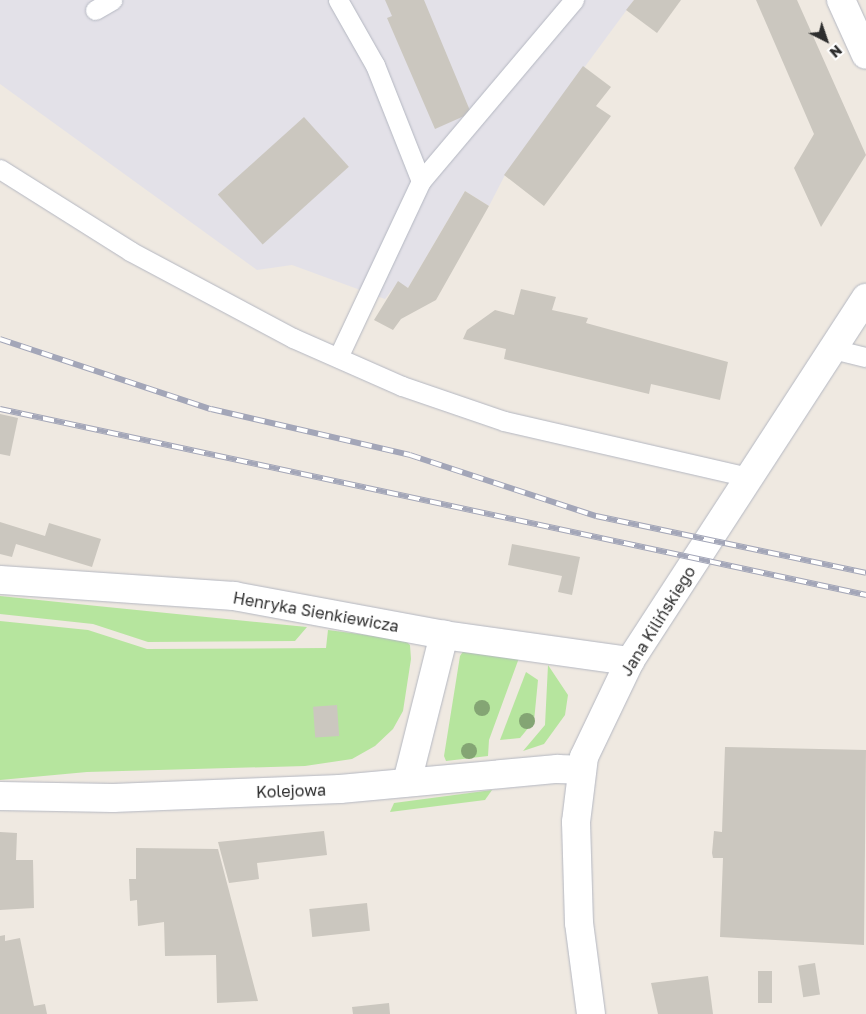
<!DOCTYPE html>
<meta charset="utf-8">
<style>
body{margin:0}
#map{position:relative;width:866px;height:1014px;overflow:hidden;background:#efe9e1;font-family:"Golos Text",sans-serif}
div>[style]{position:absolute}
.industrial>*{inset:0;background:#e3e1e8}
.green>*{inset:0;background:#b6e59e}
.building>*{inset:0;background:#cbc7bf;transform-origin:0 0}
.roads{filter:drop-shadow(0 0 1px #b4b7c1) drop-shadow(0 0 1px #b4b7c1)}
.service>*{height:19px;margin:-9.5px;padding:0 9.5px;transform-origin:9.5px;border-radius:9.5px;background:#fff}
.minor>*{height:28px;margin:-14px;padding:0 14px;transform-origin:14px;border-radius:14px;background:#fff}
.tertiary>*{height:28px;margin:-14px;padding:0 14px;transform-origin:14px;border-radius:14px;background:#fff}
.rail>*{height:5.5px;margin-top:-2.75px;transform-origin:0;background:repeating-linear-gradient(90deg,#fff 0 11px,#a3a6b8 0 22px);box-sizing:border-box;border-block:1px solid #a3a6b8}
.trees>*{width:16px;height:16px;margin:-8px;border-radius:50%;background:#84a574}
span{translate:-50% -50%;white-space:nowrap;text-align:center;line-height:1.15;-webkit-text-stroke:4px #fff;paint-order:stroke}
.street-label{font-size:16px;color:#2e2e2e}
.north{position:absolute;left:801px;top:15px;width:50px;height:50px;-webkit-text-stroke:4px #fff;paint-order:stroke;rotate:139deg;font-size:14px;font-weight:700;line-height:20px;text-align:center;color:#2e2e2e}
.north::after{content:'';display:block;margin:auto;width:18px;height:22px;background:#2e2e2e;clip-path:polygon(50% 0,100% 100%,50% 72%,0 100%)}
</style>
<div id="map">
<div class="industrial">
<div style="clip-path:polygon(0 0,634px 0,505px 175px,489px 206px,465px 191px,408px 288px,398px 282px,385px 299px,292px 265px,257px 270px,0 84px)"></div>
</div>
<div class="green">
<div style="clip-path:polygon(0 596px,97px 606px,307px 627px,295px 641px,148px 642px,93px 624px,0 614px)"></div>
<div style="clip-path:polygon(0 621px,88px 630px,147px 649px,326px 648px,328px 630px,405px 640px,410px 645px,411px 659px,403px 711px,393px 729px,375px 746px,352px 759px,305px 766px,87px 772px,0 780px)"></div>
<div style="clip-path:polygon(464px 650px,519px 658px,489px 740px,488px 756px,446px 761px,444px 756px,460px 656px)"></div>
<div style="clip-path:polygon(548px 665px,568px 695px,565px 715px,544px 744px,523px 751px,545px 725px)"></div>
<div style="clip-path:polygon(526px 672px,538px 680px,534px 721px,520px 738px,500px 740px)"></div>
<div style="clip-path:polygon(492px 790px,485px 800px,390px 812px,394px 803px)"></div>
</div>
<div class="building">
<div style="clip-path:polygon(385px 0,424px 0,471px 113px,435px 129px,387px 18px,392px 16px)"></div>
<div style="clip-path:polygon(634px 0,681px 0,657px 33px,626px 10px)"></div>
<div style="clip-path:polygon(756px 0,797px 0,866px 155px,821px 227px,794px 168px,814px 134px)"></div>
<div style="clip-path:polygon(583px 66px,611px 87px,596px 106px,611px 116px,544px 206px,504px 175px)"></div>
<div style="left:304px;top:117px;width:67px;height:116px;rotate:48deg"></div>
<div style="clip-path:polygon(465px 191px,489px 206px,436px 300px,401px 319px,393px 330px,374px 320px,398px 281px,408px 288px)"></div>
<div style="clip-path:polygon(521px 289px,556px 297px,552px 310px,588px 318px,586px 323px,728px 362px,720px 400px,651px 384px,649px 394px,504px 359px,506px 349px,463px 339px,467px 330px,495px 310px,514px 315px)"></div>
<div style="clip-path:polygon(0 414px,18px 418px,10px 456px,0 454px)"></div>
<div style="clip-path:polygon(0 522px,45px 536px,49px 523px,101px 539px,92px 567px,16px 544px,12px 557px,0 554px)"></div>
<div style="clip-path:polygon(512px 544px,580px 557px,572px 595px,558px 592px,562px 576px,508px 565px)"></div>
<div style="left:337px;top:705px;width:31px;height:24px;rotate:86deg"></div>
<div style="clip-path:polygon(725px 747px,866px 750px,864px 945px,720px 937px,723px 858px,713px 858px,712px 853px,714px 831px,722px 832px)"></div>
<div style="clip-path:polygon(324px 831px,327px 855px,257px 863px,259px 879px,229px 883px,218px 842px)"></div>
<div style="clip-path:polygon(0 832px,17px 833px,16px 860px,33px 860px,34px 908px,0 910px)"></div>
<div style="clip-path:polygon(136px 848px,218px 849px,258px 1001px,217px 1003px,216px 955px,165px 956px,164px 922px,138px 926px,137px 900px,130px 901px,129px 879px,136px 879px)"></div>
<div style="left:367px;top:903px;width:28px;height:58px;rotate:84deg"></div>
<div style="clip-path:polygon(5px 935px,5px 941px,20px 938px,34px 1006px,45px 1004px,47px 1014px,0 1014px,0 936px)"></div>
<div style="left:815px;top:963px;width:32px;height:17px;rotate:81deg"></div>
<div style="left:758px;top:971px;width:14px;height:32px"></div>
<div style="clip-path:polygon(708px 976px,713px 1014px,658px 1014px,651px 983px)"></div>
<div style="clip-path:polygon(389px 1003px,390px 1014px,353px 1014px,352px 1007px)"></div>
</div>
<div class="roads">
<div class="service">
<div style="left:338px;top:0;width:75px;rotate:60.4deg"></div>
<div style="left:375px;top:65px;width:125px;rotate:68.4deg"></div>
<div style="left:421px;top:181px;width:195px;rotate:115.2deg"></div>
<div style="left:95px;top:10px;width:20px;rotate:-30deg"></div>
<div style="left:0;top:169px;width:154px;rotate:32.2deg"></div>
<div style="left:130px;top:251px;width:185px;rotate:28.1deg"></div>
<div style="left:293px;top:338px;width:119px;rotate:23.8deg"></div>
<div style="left:402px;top:386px;width:108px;rotate:18.9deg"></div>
<div style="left:504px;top:421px;width:250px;rotate:12.9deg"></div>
<div style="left:421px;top:181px;width:237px;rotate:-49.8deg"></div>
<div style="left:833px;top:349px;width:34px;rotate:14deg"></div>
</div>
<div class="minor">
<div style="left:841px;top:0;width:60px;rotate:65.6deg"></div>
<div style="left:0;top:580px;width:235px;rotate:3.9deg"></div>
<div style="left:234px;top:596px;width:214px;rotate:10.5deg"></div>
</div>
<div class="tertiary">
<div style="left:407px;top:782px;width:152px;rotate:-75.9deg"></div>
<div style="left:444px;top:635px;width:188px;rotate:8deg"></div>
<div style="left:0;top:796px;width:113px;rotate:1deg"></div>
<div style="left:113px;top:798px;width:227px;rotate:-2.3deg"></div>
<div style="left:340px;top:789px;width:218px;rotate:-5.3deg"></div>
<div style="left:557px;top:769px;width:24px;rotate:2deg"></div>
<div style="left:591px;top:1014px;width:92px;rotate:-97.5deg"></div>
<div style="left:579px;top:923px;width:101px;rotate:-91.7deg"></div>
<div style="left:576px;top:822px;width:65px;rotate:-83deg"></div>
<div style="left:584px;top:757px;width:106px;rotate:-64.4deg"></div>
<div style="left:630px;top:661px;width:433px;rotate:-57deg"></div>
</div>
</div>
<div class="rail">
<div style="left:0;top:339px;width:222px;rotate:18.4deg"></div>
<div style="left:211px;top:409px;width:204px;rotate:13deg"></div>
<div style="left:410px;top:455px;width:196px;rotate:18.2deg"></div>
<div style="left:596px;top:516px;width:276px;rotate:11.9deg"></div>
<div style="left:0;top:409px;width:886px;rotate:12.12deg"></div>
</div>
<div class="trees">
<div style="left:482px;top:708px"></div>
<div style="left:527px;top:721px"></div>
<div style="left:469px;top:751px"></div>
</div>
<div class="street-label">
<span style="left:316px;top:612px;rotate:10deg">Henryka Sienkiewicza</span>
<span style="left:658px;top:621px;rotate:-58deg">Jana Kilińskiego</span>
<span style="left:291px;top:791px;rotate:-2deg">Kolejowa</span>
</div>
<div class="north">N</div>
</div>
